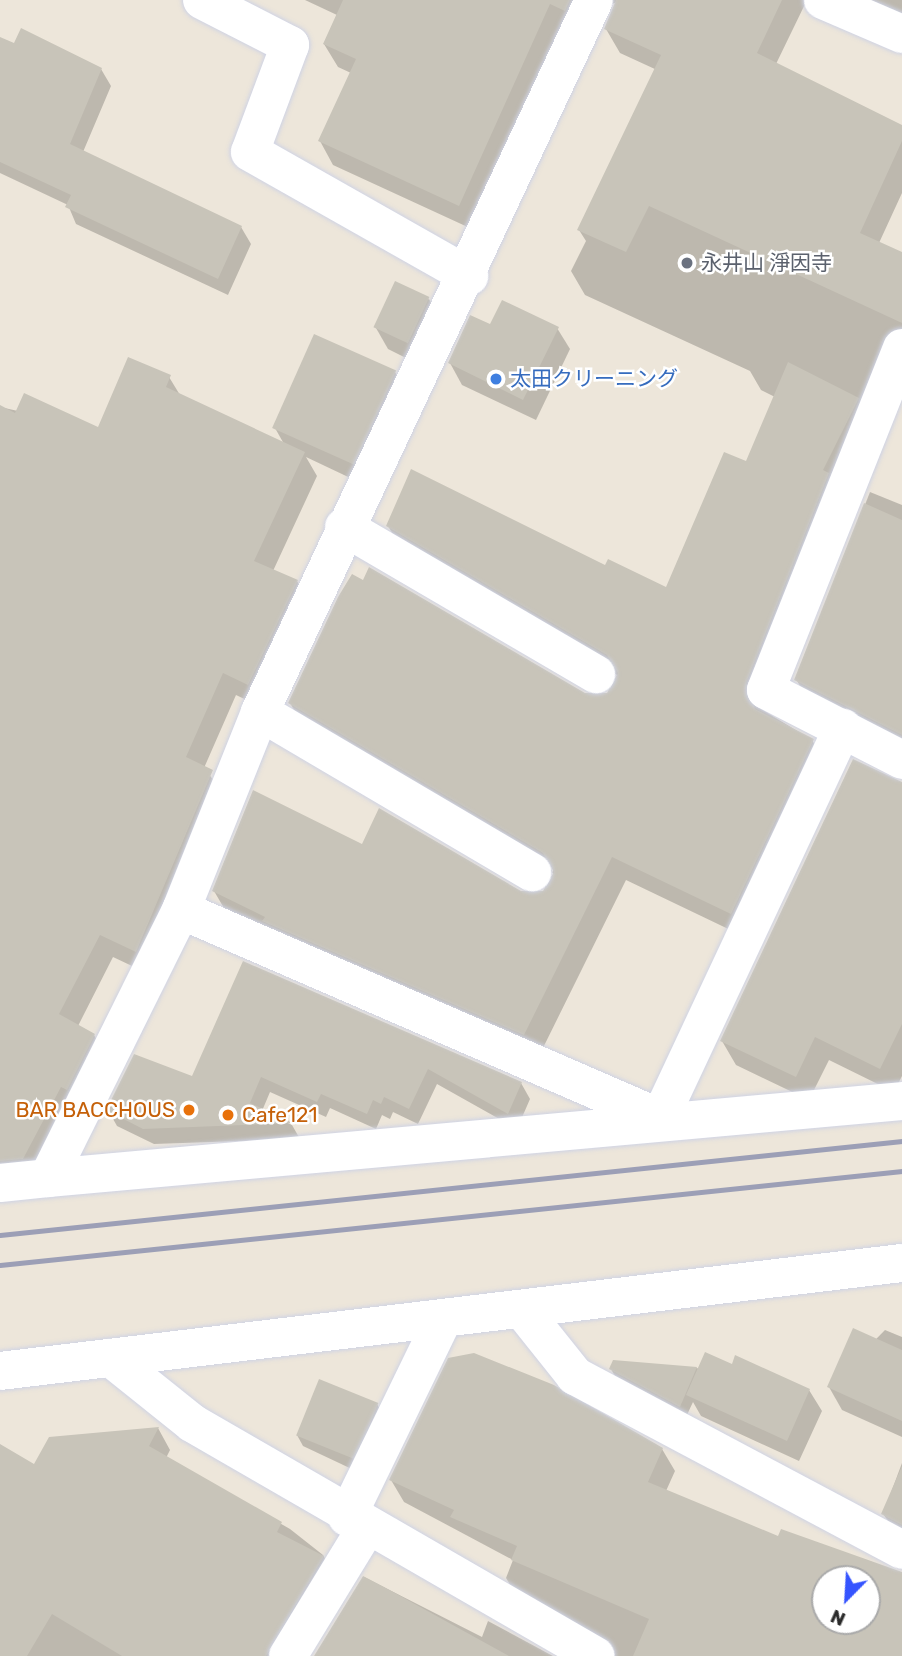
<!DOCTYPE html>
<meta charset="utf-8">
<style>
body{margin:0}
#map{position:relative;width:902px;height:1656px;overflow:hidden;background:#ede6da;font-family:Rubik,"Noto Sans JP",sans-serif}
div>[style]{position:absolute}
.shadow>*{inset:0;background:#0003}
.building>*{inset:0;background:#c8c4b9;transform-origin:0 0}
.roads{filter:drop-shadow(0 0 2px #cfd3e4) drop-shadow(0 0 2px #cfd3e4)}
.minor>*{height:38px;margin:-19px;padding:0 19px;transform-origin:19px;border-radius:19px;background:#fff}
.rail>*{height:5px;margin:-2.5px;padding:0 2.5px;transform-origin:2.5px;border-radius:2.5px;background:#9c9fb6}
.dots>*{width:19px;height:19px;translate:-50% -50%;box-sizing:border-box;border:4px solid #fff;border-radius:50%}
span{translate:-50% -50%;white-space:nowrap;text-align:center;line-height:1.15;-webkit-text-stroke:5px #fff;paint-order:stroke}
.worship-label{font-size:21px;color:#5b616d}
.left{translate:0 -50%;text-align:left}
.shop-label{font-size:21px;color:#366cbe}
.food-label{font-size:21px;color:#c56008}
.right{translate:-100% -50%;text-align:right}
.north{position:absolute;left:811px;top:1565px;width:70px;height:70px;box-sizing:border-box;background:#fff;border:2px solid #aaa;border-radius:50%;rotate:204deg;font-size:19px;font-weight:700;line-height:28px;text-align:center;color:#2a2a2a}
.north::after{content:'';display:block;margin:auto;width:24px;height:32px;background:#3554ff;clip-path:polygon(50% 0,100% 100%,50% 72%,0 100%)}
</style>
<div id="map">
<div class="shadow">
<div style="clip-path:polygon(305px 0,807px 0,776px 64px,902px 127px,902px 193px,879px 243px,902px 254px,902px 360px,758px 707px,812px 740px,826px 764px,745px 937px,626px 880px,538px 1058px,228px 915px,214px 891px,363px 847px,520px 893px,543px 893px,553px 883px,553px 867px,540px 845px,553px 873px,304px 727px,290px 703px,607px 695px,617px 675px,402px 550px,388px 526px,606px 567px,667px 589px,747px 463px,775px 397px,761px 390px,750px 371px,585px 295px,571px 271px,586px 241px,579px 230px,657px 70px,620px 53px,606px 29px,616px 3px,594px 6px,472px 229px,333px 165px,320px 141px,351px 73px,338px 67px,324px 44px,337px 15px)"></div>
<div style="clip-path:polygon(855px 0,902px 0,902px 21px)"></div>
<div style="clip-path:polygon(0 44px,101px 69px,111px 86px,83px 152px,241px 227px,251px 244px,228px 295px,76px 224px,68px 205px,0 173px)"></div>
<div style="clip-path:polygon(429px 299px,441px 320px,420px 365px,388px 349px,376px 328px)"></div>
<div style="clip-path:polygon(491px 326px,557px 328px,570px 349px,536px 420px,462px 385px,450px 363px)"></div>
<div style="clip-path:polygon(395px 372px,406px 392px,363px 484px,306px 457px,317px 476px,273px 571px,297px 581px,310px 604px,261px 707px,236px 695px,204px 768px,225px 795px,149px 974px,113px 957px,78px 1026px,94px 1035px,107px 1058px,39px 1175px,0 1180px,0 407px,99px 429px,169px 377px,180px 395px,284px 444px,275px 428px)"></div>
<div style="clip-path:polygon(870px 492px,902px 505px,902px 751px,810px 704px,796px 679px)"></div>
<div style="clip-path:polygon(902px 784px,902px 1076px,894px 1092px,829px 1060px,809px 1100px,736px 1065px,722px 1041px)"></div>
<div style="clip-path:polygon(244px 963px,521px 1083px,530px 1099px,517px 1129px,437px 1084px,418px 1124px,393px 1112px,390px 1119px,382px 1115px,376px 1129px,330px 1108px,326px 1117px,270px 1092px,262px 1111px,292px 1125px,300px 1139px,154px 1144px,117px 1126px,108px 1110px,193px 1078px)"></div>
<div style="clip-path:polygon(885px 1330px,902px 1337px,902px 1437px,842px 1410px,829px 1387px)"></div>
<div style="clip-path:polygon(696px 1368px,809px 1390px,822px 1411px,799px 1461px,701px 1416px,693px 1402px,686px 1417px,617px 1380px,611px 1369px)"></div>
<div style="clip-path:polygon(377px 1404px,383px 1415px,356px 1471px,303px 1446px,297px 1435px)"></div>
<div style="clip-path:polygon(158px 1428px,170px 1450px,166px 1458px,290px 1529px,323px 1555px,336px 1578px,289px 1656px,0 1656px,0 1452px,35px 1467px)"></div>
<div style="clip-path:polygon(evenodd,662px 1449px,675px 1471px,666px 1491px,779px 1539px,902px 1573px,902px 1656px,611px 1656px,519px 1600px,506px 1578px,513px 1560px,404px 1502px,391px 1480px,662px 1449px,825px 1579px,867px 1579px,867px 1621px,825px 1621px,825px 1579px)"></div>
<div style="clip-path:polygon(902px 1463px,902px 1540px,883px 1514px)"></div>
<div style="clip-path:polygon(364px 1577px,482px 1637px,488px 1621px,553px 1656px,316px 1656px)"></div>
</div>
<div class="building">
<div style="clip-path:polygon(343px 0,570px 0,565px 11px,550px 4px,459px 206px,318px 141px,356px 59px,323px 44px)"></div>
<div style="clip-path:polygon(616px 0,782px 0,757px 53px,902px 125px,902px 141px,860px 233px,902px 252px,902px 323px,649px 206px,626px 252px,577px 230px,661px 55px,604px 29px)"></div>
<div style="clip-path:polygon(21px 28px,102px 68px,70px 144px,242px 226px,218px 279px,65px 207px,71px 195px,0 162px,0 37px,14px 43px)"></div>
<div style="left:395px;top:281px;width:38px;height:51px;rotate:25deg"></div>
<div style="clip-path:polygon(502px 300px,559px 327px,523px 400px,448px 363px,470px 315px,490px 324px)"></div>
<div style="left:314px;top:334px;width:90px;height:103px;rotate:24deg"></div>
<div style="clip-path:polygon(128px 357px,171px 375px,166px 387px,305px 452px,254px 561px,298px 580px,248px 685px,223px 673px,186px 757px,213px 770px,136px 952px,100px 935px,59px 1014px,95px 1034px,67px 1090px,61px 1087px,23px 1159px,0 1161px,0 405px,15px 413px,24px 393px,98px 427px)"></div>
<div style="clip-path:polygon(788px 362px,859px 398px,823px 470px,829px 473px,746px 683px,755px 709px,814px 739px,731px 914px,612px 857px,524px 1035px,262px 921px,265px 917px,212px 891px,253px 790px,362px 844px,379px 808px,521px 891px,543px 891px,554px 872px,543px 853px,288px 703px,338px 597px,352px 574px,363px 580px,369px 567px,585px 693px,607px 693px,618px 673px,607px 655px,386px 526px,411px 469px,605px 565px,608px 559px,666px 587px,724px 452px,746px 461px)"></div>
<div style="clip-path:polygon(864px 503px,902px 520px,902px 735px,794px 680px)"></div>
<div style="clip-path:polygon(853px 759px,902px 782px,902px 1024px,880px 1069px,815px 1037px,796px 1077px,720px 1041px)"></div>
<div style="clip-path:polygon(243px 961px,522px 1082px,508px 1114px,428px 1069px,409px 1109px,384px 1097px,381px 1104px,373px 1100px,367px 1114px,321px 1094px,317px 1102px,261px 1077px,250px 1103px,293px 1123px,143px 1129px,106px 1110px,134px 1054px,192px 1076px)"></div>
<div style="clip-path:polygon(853px 1328px,902px 1350px,902px 1421px,827px 1387px)"></div>
<div style="clip-path:polygon(705px 1352px,732px 1364px,735px 1355px,810px 1389px,787px 1441px,686px 1395px)"></div>
<div style="clip-path:polygon(evenodd,474px 1353px,554px 1385px,663px 1448px,648px 1482px,778px 1536px,781px 1529px,902px 1572px,902px 1656px,633px 1656px,649px 1619px,511px 1560px,517px 1546px,450px 1517px,454px 1510px,389px 1480px,448px 1358px,474px 1353px,825px 1579px,867px 1579px,867px 1621px,825px 1621px,825px 1579px)"></div>
<div style="clip-path:polygon(613px 1360px,697px 1367px,680px 1407px,609px 1369px)"></div>
<div style="left:319px;top:1379px;width:64px;height:61px;rotate:22deg"></div>
<div style="clip-path:polygon(159px 1427px,149px 1446px,282px 1522px,277px 1532px,324px 1556px,266px 1656px,122px 1656px,52px 1614px,27px 1656px,0 1656px,0 1444px,34px 1464px,49px 1437px)"></div>
<div style="clip-path:polygon(902px 1466px,902px 1525px,881px 1514px)"></div>
<div style="clip-path:polygon(363px 1576px,384px 1587px,509px 1656px,314px 1656px)"></div>
</div>
<div class="roads">
<div class="minor">
<div style="left:202px;top:0;width:99px;rotate:27.1deg"></div>
<div style="left:290px;top:45px;width:114px;rotate:110.5deg"></div>
<div style="left:250px;top:152px;width:252px;rotate:29.5deg"></div>
<div style="left:823px;top:0;width:86px;rotate:23.3deg"></div>
<div style="left:902px;top:348px;width:368px;rotate:111.7deg"></div>
<div style="left:766px;top:690px;width:153px;rotate:27.2deg"></div>
<div style="left:344px;top:527px;width:292px;rotate:30.3deg"></div>
<div style="left:260px;top:712px;width:316px;rotate:30.5deg"></div>
<div style="left:181px;top:910px;width:522px;rotate:23.47deg"></div>
<div style="left:660px;top:1118px;width:431px;rotate:-64.9deg"></div>
<div style="left:48px;top:1178px;width:857px;rotate:-5.15deg"></div>
<div style="left:0;top:1183px;width:48px;rotate:-5.9deg"></div>
<div style="left:48px;top:1178px;width:299px;rotate:-63.6deg"></div>
<div style="left:181px;top:910px;width:213px;rotate:-68.2deg"></div>
<div style="left:260px;top:712px;width:786px;rotate:-64.87deg"></div>
<div style="left:524px;top:1312px;width:82px;rotate:51.4deg"></div>
<div style="left:575px;top:1376px;width:370px;rotate:28deg"></div>
<div style="left:111px;top:1358px;width:104px;rotate:38.7deg"></div>
<div style="left:192px;top:1423px;width:466px;rotate:30deg"></div>
<div style="left:0;top:1371px;width:908px;rotate:-6.83deg"></div>
<div style="left:347px;top:1517px;width:218px;rotate:-64.1deg"></div>
<div style="left:288px;top:1656px;width:150px;rotate:-58.6deg"></div>
</div>
</div>
<div class="rail">
<div style="left:0;top:1235px;width:907px;rotate:-5.95deg"></div>
<div style="left:0;top:1265px;width:907px;rotate:-5.95deg"></div>
</div>
<div class="dots">
<div style="left:687px;top:263px;background:#6b7280"></div>
<div style="left:496px;top:379px;background:#3f7fe0"></div>
<div style="left:189px;top:1110px;background:#e8710a"></div>
<div style="left:228px;top:1115px;background:#e8710a"></div>
</div>
<div class="worship-label">
<span class="left" style="left:701px;top:263px">永井山 淨因寺</span>
</div>
<div class="shop-label">
<span class="left" style="left:510px;top:379px">太田クリーニング</span>
</div>
<div class="food-label">
<span class="right" style="left:175px;top:1110px">BAR BACCHOUS</span>
<span class="left" style="left:242px;top:1115px">Cafe121</span>
</div>
<div class="north">N</div>
</div>
